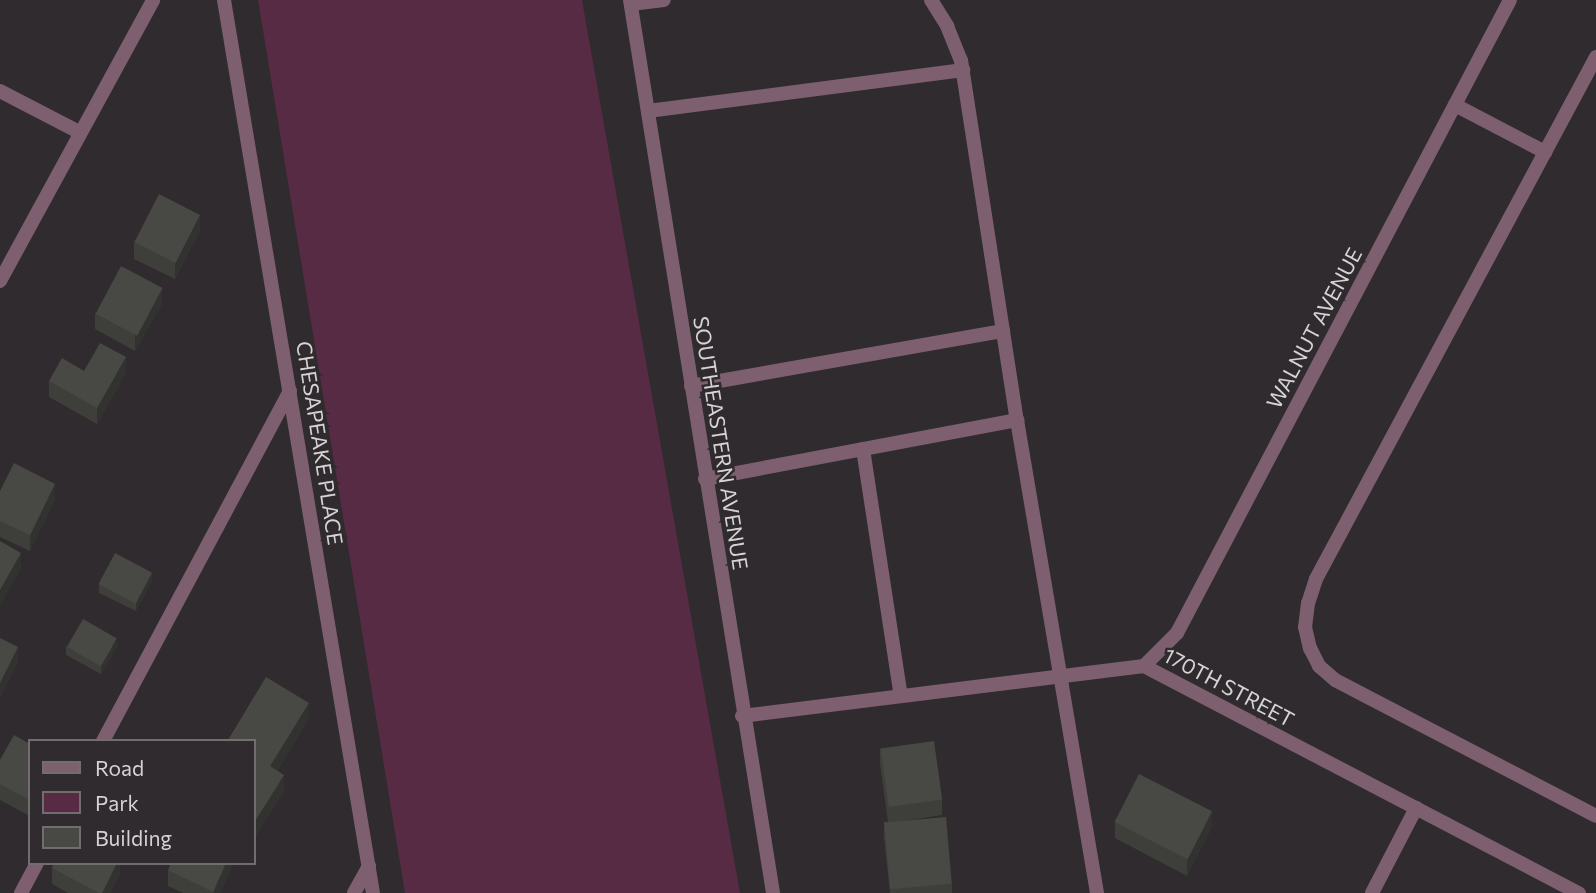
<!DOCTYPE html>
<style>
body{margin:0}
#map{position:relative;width:1596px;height:893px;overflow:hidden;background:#302b2e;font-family:Commissioner,sans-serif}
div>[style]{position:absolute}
.green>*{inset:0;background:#562b43}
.service>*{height:14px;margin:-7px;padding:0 7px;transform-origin:7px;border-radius:7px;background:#7e5f6f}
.minor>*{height:14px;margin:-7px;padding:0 7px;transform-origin:7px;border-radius:7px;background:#7e5f6f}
.tertiary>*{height:14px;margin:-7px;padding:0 7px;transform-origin:7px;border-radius:7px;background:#7e5f6f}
.wall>*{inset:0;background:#3e3f3a}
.shaded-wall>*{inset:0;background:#323330}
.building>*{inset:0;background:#484944;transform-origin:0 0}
span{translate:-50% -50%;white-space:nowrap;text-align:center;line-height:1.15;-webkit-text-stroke:5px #302b2e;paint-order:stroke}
.street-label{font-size:21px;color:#d6d3d4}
.legend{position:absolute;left:28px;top:739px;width:228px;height:126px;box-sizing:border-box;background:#302b2e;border:2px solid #726e70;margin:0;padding:9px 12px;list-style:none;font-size:21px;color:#d6d3d4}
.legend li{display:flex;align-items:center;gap:14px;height:35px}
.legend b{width:35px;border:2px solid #726e70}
</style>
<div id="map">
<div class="green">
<div style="clip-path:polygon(258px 0,582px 0,740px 893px,405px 893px)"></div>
</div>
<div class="service">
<div style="left:931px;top:0;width:31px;rotate:58deg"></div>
<div style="left:947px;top:26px;width:37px;rotate:68deg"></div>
<div style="left:961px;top:60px;width:364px;rotate:81.2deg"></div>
<div style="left:1017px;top:420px;width:480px;rotate:80.4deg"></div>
<div style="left:1596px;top:57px;width:592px;rotate:118.21deg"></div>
<div style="left:1316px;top:579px;width:25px;rotate:108deg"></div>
<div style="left:1308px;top:603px;width:24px;rotate:97deg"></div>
<div style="left:1305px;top:627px;width:22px;rotate:77deg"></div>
<div style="left:1310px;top:648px;width:20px;rotate:63deg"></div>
<div style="left:1319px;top:666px;width:21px;rotate:41deg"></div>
<div style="left:1335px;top:680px;width:294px;rotate:27.5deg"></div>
<div style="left:1455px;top:105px;width:102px;rotate:27.6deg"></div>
<div style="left:648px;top:111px;width:318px;rotate:-7.4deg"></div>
<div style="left:691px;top:386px;width:317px;rotate:-10deg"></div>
<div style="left:863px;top:449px;width:250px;rotate:81.3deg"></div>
<div style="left:705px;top:479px;width:318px;rotate:-10.7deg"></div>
<div style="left:103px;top:741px;width:397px;rotate:-61.9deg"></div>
<div style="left:21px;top:893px;width:34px;rotate:-62deg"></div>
<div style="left:1372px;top:893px;width:96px;rotate:-62.6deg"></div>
</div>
<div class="minor">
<div style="left:224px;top:0;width:905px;rotate:80.53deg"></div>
<div style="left:631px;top:4px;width:33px;rotate:-7deg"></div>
<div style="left:0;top:91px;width:89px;rotate:27.4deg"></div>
<div style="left:0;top:281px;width:320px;rotate:-61.4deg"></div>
<div style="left:1144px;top:666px;width:47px;rotate:-45deg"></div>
<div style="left:1177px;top:633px;width:715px;rotate:-62.25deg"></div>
<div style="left:742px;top:716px;width:405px;rotate:-7.1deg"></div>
<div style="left:1144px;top:666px;width:491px;rotate:27.6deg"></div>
<div style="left:354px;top:893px;width:31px;rotate:-61deg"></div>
</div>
<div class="tertiary">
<div style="left:630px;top:0;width:904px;rotate:80.9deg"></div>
</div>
<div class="wall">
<div style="clip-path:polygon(200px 231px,175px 279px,134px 259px,134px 242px)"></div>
<div style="clip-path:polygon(162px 304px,135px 351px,95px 329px,95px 313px)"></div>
<div style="clip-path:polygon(84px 371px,126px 373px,97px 424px,49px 397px,49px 381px)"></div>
<div style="clip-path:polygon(0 491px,55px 500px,30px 551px,0 537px)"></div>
<div style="clip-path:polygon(152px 581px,136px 611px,99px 593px,99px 584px)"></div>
<div style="clip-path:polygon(66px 646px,117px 647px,101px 674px,66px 655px)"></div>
<div style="clip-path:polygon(309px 719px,277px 771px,284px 791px,255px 837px,254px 837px,254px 741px,228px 741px,228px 740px)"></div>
<div style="clip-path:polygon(30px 744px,28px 815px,0 800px,0 760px)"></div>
<div style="clip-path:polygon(880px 748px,942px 799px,942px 815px,904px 821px,952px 884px,952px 893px,890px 893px,884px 838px,884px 822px,888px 822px,880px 764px)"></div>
<div style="clip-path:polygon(1115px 822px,1212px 827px,1187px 876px,1115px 838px)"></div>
<div style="clip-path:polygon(120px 863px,120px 874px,110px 893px,68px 893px,52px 884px,52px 868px)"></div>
<div style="clip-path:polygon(234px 863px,220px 893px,183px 893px,168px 886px,168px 870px)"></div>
</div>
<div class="shaded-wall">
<div style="clip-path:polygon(200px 215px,200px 231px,175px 279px,175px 263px)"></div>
<div style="clip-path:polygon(162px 288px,162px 304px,135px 351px,135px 335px)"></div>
<div style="clip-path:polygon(126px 357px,126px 373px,97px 424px,97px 408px)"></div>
<div style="clip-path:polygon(55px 484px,55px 500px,30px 551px,30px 535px)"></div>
<div style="clip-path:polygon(21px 553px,21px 569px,0 606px,0 590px)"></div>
<div style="clip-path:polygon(152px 573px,152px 581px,136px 611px,136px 603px)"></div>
<div style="clip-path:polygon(117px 639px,117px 647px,101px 674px,101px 666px)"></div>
<div style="clip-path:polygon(18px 647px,18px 663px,0 699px,0 683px)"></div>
<div style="clip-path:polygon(309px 703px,309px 719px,270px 782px,270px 766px)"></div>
<div style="clip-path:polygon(284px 775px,284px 791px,255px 837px,255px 821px)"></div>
<div style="clip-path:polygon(30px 795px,30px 811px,28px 815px,28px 799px)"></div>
<div style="clip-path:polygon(1212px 811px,1212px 827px,1187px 876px,1187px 860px)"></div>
<div style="clip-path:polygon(117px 863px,120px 863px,120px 874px,110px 893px,102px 893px)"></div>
<div style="clip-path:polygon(226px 863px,234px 863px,220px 893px,213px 893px)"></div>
</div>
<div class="building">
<div style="left:159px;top:194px;width:46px;height:54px;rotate:27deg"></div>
<div style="left:121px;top:266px;width:47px;height:54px;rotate:28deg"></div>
<div style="clip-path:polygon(100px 343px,126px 357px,97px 408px,49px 381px,62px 358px,84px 371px)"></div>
<div style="clip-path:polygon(14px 463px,55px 484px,30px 535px,0 521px,0 491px)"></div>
<div style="clip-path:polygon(0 541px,21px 553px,0 590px)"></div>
<div style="left:115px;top:553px;width:42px;height:35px;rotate:28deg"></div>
<div style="left:83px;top:619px;width:39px;height:32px;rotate:30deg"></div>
<div style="clip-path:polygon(0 638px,18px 647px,0 683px)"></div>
<div style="clip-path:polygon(266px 677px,309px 703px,270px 766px,284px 775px,255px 821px,254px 820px,254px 741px,230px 741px,228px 740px)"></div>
<div style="clip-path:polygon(14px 735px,30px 744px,30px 795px,28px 799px,0 784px,0 760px)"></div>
<div style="left:934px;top:741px;width:59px;height:54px;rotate:82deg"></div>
<div style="left:1139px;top:774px;width:82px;height:54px;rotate:27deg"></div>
<div style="left:946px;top:817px;width:67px;height:62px;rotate:85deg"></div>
<div style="clip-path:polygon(54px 863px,117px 863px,102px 893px,99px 893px,52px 868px)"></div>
<div style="clip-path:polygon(171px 863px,226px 863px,213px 892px,168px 870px)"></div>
</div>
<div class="street-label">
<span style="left:1314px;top:328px;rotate:-62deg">WALNUT AVENUE</span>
<span style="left:320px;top:443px;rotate:81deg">CHESAPEAKE PLACE</span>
<span style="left:721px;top:443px;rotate:81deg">SOUTHEASTERN AVENUE</span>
<span style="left:1229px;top:687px;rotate:28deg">170TH STREET</span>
</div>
<ul class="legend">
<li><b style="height:9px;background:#7e5f6f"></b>Road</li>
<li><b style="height:19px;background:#562b43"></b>Park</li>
<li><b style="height:19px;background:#484944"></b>Building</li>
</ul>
</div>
